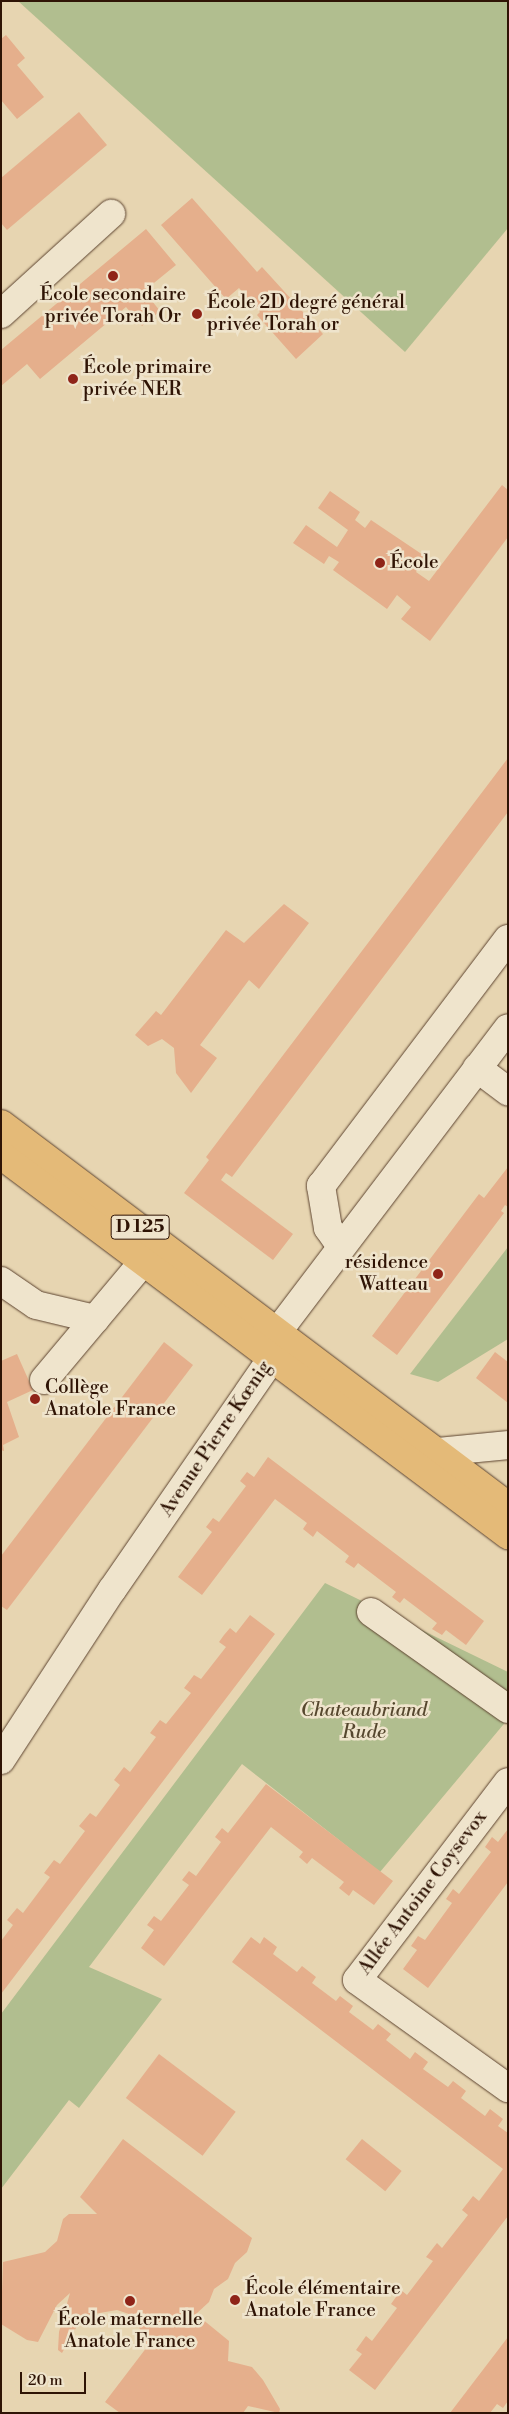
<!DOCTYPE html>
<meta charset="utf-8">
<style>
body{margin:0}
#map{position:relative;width:509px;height:2414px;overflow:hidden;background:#e7d5b1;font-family:"Libre Bodoni",serif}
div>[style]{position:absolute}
.green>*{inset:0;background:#b1be8f}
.building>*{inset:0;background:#e5af8c;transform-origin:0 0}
.roads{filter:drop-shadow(0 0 1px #5d4430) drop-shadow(0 0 1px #5d4430)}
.minor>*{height:28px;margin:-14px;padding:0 14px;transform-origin:14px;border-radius:14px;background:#efe4cc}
.major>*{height:28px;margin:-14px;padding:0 14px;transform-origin:14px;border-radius:14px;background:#e4ba78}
.dots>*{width:14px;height:14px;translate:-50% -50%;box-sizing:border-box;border:2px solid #efe4cc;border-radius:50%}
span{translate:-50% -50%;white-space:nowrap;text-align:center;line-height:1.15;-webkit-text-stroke:5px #efe4cc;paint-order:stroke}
.shield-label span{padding:1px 4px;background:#efe4cc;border:1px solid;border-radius:4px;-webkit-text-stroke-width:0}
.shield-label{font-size:18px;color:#2f1405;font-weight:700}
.poi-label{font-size:19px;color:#2f1405}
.left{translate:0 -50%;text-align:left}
.right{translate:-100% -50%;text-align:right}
.street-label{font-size:19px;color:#2f1405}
.park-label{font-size:19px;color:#56472e;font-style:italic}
.frame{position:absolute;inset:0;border:2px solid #2f1405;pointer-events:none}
.scale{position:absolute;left:20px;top:2372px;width:66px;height:22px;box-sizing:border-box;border:2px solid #2f1405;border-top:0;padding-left:6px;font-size:15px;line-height:18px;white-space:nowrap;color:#2f1405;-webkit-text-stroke:4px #efe4cc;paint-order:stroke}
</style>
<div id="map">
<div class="green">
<div style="clip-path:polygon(18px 1px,508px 1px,508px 228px,405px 352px)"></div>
<div style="clip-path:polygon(508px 1247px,508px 1339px,438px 1382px,410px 1374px)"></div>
<div style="clip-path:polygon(325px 1583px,508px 1672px,508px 1719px,380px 1872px,242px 1764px,89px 1967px,162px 1999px,79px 2108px,69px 2100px,1px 2189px,1px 2014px)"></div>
</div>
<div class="building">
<div style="clip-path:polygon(6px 35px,25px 58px,17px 65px,44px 97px,17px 119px,1px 100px,1px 39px)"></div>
<div style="clip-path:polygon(79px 112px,107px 145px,7px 230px,1px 223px,1px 178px)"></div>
<div style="clip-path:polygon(192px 198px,257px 272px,262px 267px,323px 334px,296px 359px,257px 315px,260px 312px,239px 288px,226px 299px,161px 225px)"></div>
<div style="clip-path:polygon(146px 229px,176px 265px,144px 291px,160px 311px,142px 326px,126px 307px,40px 379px,27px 364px,1px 386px,1px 350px)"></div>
<div style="clip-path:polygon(502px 485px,508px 490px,508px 537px,430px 641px,401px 619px,411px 607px,397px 595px,387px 609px,333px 570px,339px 562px,329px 556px,324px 564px,293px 543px,306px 525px,337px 547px,348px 530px,318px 508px,330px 491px,360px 512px,355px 520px,365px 528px,371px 520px,426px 557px,416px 572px,429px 581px)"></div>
<div style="clip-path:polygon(508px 758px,508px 812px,232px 1177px,226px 1173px,221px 1180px,293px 1234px,273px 1260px,184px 1193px,209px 1160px,206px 1157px)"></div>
<div style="clip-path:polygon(284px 904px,309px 923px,259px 989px,249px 980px,200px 1045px,217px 1058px,191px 1093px,176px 1073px,174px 1048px,162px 1039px,148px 1046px,135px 1035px,156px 1011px,161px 1015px,226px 930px,244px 943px)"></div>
<div style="clip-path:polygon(508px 1167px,508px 1207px,505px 1205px,501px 1211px,504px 1213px,397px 1355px,372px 1336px,479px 1194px,484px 1198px)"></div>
<div style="clip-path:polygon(164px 1342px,193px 1365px,7px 1610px,1px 1606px,1px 1556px)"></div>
<div style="clip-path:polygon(495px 1352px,508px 1362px,508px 1403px,476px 1378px)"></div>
<div style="clip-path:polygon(17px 1354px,33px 1390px,7px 1402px,19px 1437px,3px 1445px,4px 1451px,1px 1450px,1px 1361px)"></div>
<div style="clip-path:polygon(268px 1457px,484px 1621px,466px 1645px,446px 1630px,442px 1635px,432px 1629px,437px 1623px,404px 1598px,400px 1603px,392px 1597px,396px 1592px,358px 1563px,354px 1568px,345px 1562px,349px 1556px,317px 1531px,313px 1537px,303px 1529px,307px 1523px,275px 1499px,202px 1595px,178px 1577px,212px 1532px,206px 1527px,213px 1518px,219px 1522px,246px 1486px,240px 1481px,247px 1472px,254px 1477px)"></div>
<div style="clip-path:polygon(250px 1615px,275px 1634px,1px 1994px,1px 1941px,13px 1925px,7px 1920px,17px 1908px,23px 1913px,50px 1877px,44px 1873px,54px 1860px,60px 1864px,85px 1831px,79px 1826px,90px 1813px,96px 1817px,120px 1785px,114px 1780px,124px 1767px,130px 1772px,156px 1737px,150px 1733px,160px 1720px,166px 1724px,191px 1693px,184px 1688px,194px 1675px,201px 1679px,226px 1647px,219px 1642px,224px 1635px,230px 1628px,236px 1633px)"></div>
<div style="clip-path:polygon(266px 1784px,393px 1881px,374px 1905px,353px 1890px,349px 1896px,339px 1888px,344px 1882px,312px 1858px,307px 1864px,299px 1857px,303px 1852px,271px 1827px,164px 1966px,141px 1948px,154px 1930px,147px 1925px,154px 1916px,161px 1921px,189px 1885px,182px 1880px,189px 1871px,196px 1876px,221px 1842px,215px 1837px,222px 1828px,228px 1833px)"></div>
<div style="clip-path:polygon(508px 1829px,508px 1882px,428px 1988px,403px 1969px,417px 1950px,411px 1946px,418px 1936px,425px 1940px,452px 1903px,446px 1899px,453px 1889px,459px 1894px,491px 1852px,485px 1847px,492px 1837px,498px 1842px)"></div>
<div style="clip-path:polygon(251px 1937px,260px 1944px,264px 1937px,277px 1947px,273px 1954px,297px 1972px,302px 1966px,316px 1977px,312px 1983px,336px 2001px,340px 1996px,353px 2006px,349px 2012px,373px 2030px,378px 2024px,391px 2034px,386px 2040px,410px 2059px,415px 2052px,428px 2062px,423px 2069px,448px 2087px,453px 2081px,466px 2091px,461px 2098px,485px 2116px,490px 2109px,503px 2119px,498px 2126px,508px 2133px,508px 2216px,375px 2390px,349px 2370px,362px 2354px,356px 2350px,366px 2336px,372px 2341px,397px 2308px,391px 2304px,401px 2290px,407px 2295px,433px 2261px,426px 2257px,437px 2243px,442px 2248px,468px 2215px,462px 2210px,473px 2196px,479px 2201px,503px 2169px,232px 1962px)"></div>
<div style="left:159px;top:2054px;width:96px;height:55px;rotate:37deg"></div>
<div style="clip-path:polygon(123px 2139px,252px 2238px,247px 2252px,235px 2263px,228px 2279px,214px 2289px,209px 2302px,196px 2314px,229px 2341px,228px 2361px,252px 2367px,263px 2380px,280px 2409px,279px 2413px,248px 2406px,243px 2413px,120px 2413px,105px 2402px,147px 2347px,139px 2327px,129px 2314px,117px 2310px,88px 2315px,81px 2319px,62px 2353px,58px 2350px,59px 2332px,70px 2293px,57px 2305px,38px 2342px,27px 2340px,1px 2324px,3px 2262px,45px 2252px,57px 2241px,63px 2219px,69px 2214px,97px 2214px,80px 2197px)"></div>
<div style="left:362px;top:2139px;width:51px;height:26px;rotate:39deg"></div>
<div style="clip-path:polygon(508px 2337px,508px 2401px,503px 2408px,497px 2404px,490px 2413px,450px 2413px)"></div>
</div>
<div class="roads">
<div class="minor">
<div style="left:1px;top:314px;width:149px;rotate:-42.3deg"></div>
<div style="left:477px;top:1068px;width:39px;rotate:37deg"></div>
<div style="left:340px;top:1245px;width:21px;rotate:-125deg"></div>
<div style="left:328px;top:1228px;width:43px;rotate:-99.5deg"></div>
<div style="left:321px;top:1186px;width:310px;rotate:-52.9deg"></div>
<div style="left:1px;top:1281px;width:42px;rotate:34.4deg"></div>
<div style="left:36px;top:1305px;width:61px;rotate:13.3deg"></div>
<div style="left:266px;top:1347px;width:400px;rotate:-52.8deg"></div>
<div style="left:44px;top:1380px;width:155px;rotate:-50deg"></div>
<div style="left:437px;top:1452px;width:71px;rotate:-5.6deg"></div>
<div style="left:371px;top:1612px;width:168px;rotate:35.3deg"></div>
<div style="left:1px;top:1760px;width:203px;rotate:-56.9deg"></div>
<div style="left:112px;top:1590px;width:283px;rotate:-55.4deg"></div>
<div style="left:273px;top:1357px;width:22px;rotate:-80deg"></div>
<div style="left:508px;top:1782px;width:249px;rotate:127.3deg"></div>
<div style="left:357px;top:1980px;width:186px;rotate:35.6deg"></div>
</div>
<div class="major">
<div style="left:1px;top:1124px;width:635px;rotate:37deg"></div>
<div style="left:1px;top:1155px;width:634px;rotate:36.85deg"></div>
</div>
</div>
<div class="dots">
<div style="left:113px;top:276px;background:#8f2418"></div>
<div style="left:197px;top:314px;background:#8f2418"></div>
<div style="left:73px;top:379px;background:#8f2418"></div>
<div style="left:380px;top:563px;background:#8f2418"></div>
<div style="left:438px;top:1274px;background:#8f2418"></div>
<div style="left:35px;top:1399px;background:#8f2418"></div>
<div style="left:235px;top:2300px;background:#8f2418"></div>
<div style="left:130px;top:2301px;background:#8f2418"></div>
</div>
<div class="shield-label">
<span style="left:140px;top:1227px">D 125</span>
</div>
<div class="poi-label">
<span style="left:113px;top:306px">École secondaire<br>privée Torah Or</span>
<span class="left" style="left:207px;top:314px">École 2D degré général<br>privée Torah or</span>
<span class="left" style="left:83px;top:379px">École primaire<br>privée NER</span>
<span class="left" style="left:390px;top:563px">École</span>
<span class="right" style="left:428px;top:1274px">résidence<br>Watteau</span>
<span class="left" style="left:45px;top:1399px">Collège<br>Anatole France</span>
<span class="left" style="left:245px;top:2300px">École élémentaire<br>Anatole France</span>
<span style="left:130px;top:2331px">École maternelle<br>Anatole France</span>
</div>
<div class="street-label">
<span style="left:216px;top:1439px;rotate:-56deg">Avenue Pierre Kœnig</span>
<span style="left:423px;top:1893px;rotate:-53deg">Allée Antoine Coysevox</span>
</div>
<div class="park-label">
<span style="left:364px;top:1722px">Chateaubriand<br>Rude</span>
</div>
<div class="frame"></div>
<div class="scale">20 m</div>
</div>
